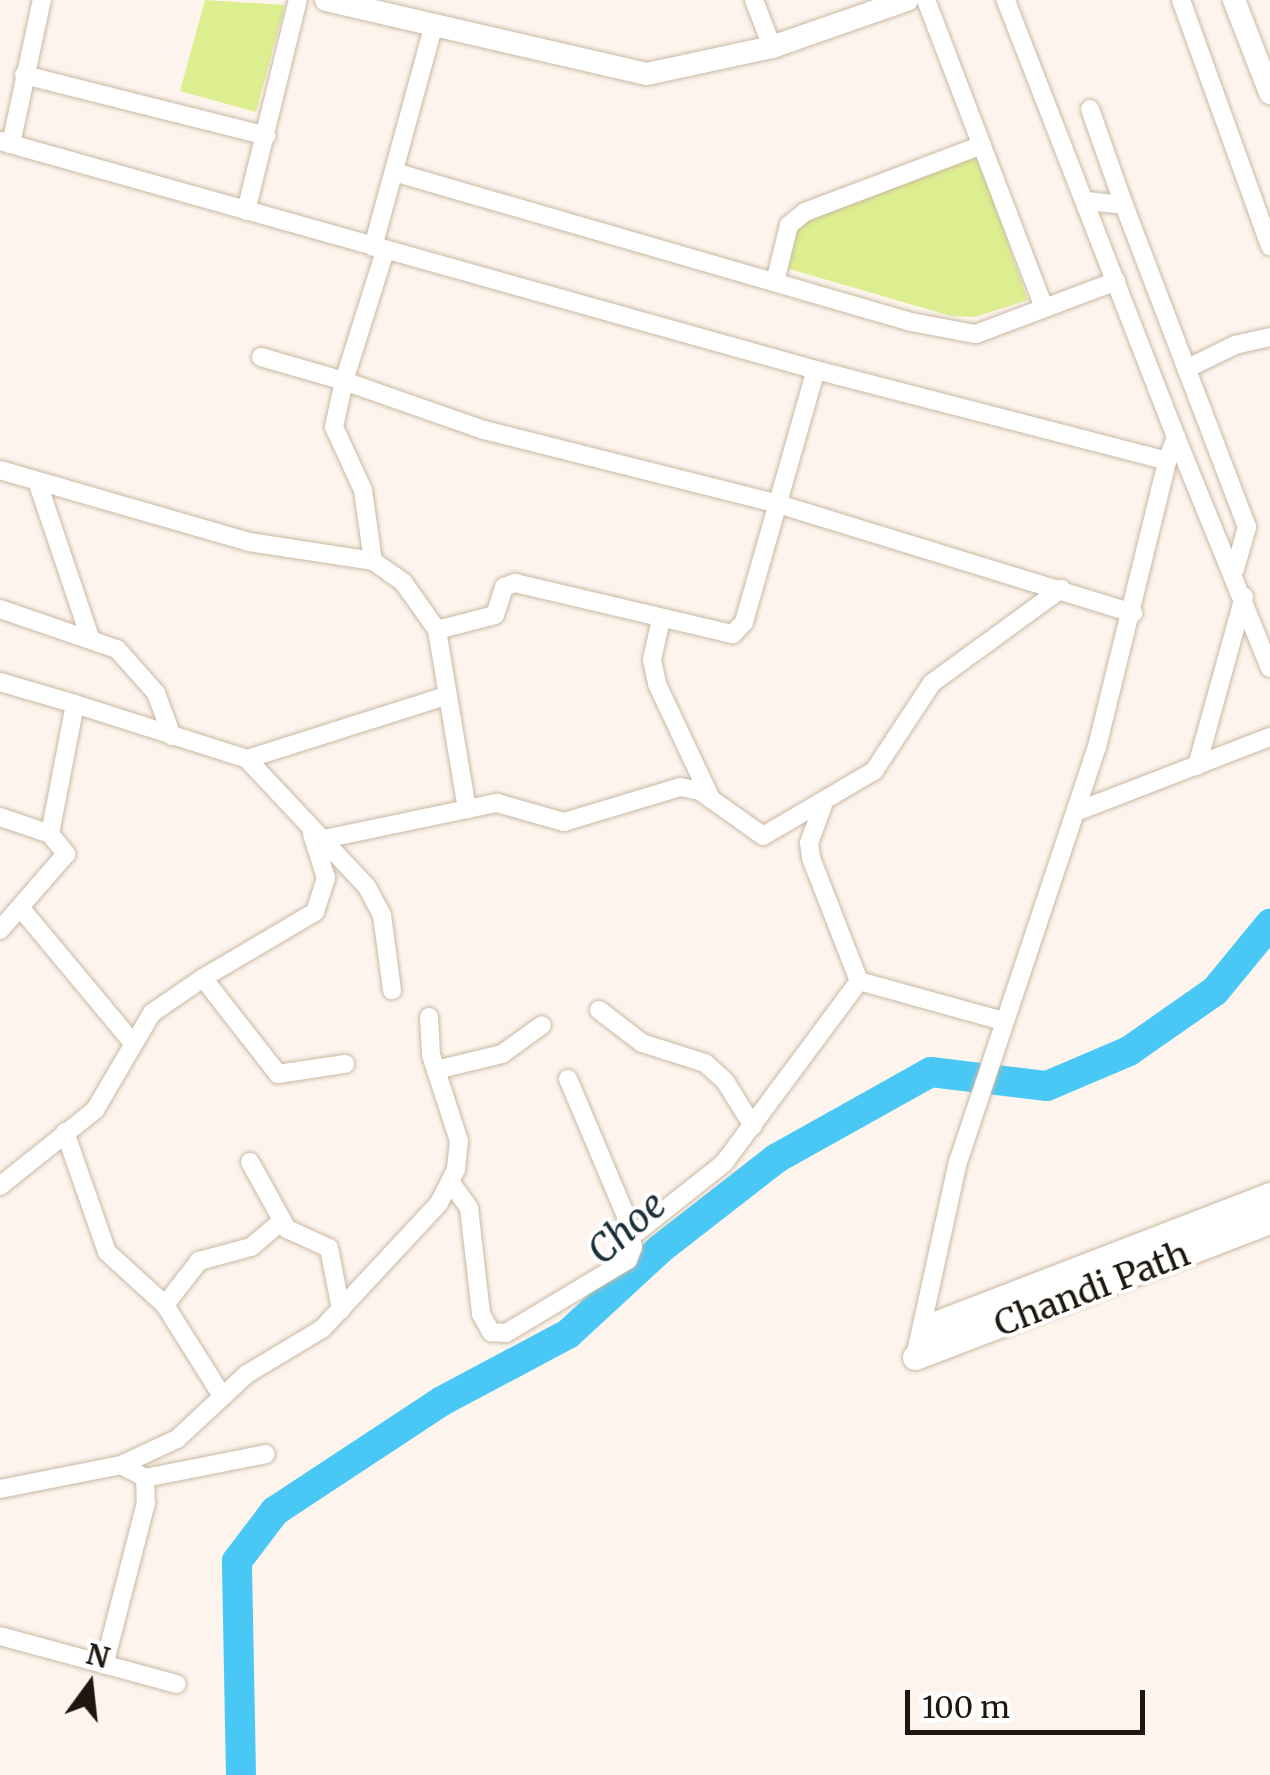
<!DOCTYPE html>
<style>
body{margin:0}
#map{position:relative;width:1270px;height:1775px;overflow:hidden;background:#fdf5ed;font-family:Merriweather,serif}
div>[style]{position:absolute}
.green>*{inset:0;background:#ddee90}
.river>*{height:30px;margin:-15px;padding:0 15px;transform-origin:15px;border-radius:15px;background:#49c8f5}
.roads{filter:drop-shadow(0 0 2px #cab8a3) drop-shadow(0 0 2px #cab8a3)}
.minor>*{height:18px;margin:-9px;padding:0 9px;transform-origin:9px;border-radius:9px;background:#fff}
.tertiary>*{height:22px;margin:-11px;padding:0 11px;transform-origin:11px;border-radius:11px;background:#fff}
.secondary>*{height:25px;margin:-12.5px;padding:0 12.5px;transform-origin:12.5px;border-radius:12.5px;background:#fff}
span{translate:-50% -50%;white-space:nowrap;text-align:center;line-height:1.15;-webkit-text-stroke:8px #fff;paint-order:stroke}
.street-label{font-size:35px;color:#1d170f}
.water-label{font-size:38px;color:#1b3039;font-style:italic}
.north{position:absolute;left:40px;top:1635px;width:100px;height:100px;-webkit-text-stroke:8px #fff;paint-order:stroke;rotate:15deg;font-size:28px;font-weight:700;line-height:40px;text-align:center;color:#1d170f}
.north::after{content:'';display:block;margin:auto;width:35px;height:45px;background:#1d170f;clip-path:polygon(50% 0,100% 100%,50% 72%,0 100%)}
.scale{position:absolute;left:905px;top:1690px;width:240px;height:45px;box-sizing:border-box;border:5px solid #1d170f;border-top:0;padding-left:12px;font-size:30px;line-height:35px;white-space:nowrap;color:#1d170f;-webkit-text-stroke:8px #fff;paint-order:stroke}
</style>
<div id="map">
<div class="green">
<div style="clip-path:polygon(205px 0,285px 5px,256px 112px,180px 91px)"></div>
<div style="clip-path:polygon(978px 157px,1028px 300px,975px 317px,951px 316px,786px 268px,798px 229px,808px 217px)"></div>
</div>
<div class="river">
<div style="left:241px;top:1775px;width:214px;rotate:-91.1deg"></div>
<div style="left:237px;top:1561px;width:63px;rotate:-52.8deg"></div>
<div style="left:275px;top:1511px;width:200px;rotate:-33.4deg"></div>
<div style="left:442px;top:1401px;width:143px;rotate:-28deg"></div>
<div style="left:568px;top:1334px;width:125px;rotate:-42.7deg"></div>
<div style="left:660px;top:1249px;width:148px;rotate:-37.9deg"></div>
<div style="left:777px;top:1158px;width:176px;rotate:-29.2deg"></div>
<div style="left:931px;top:1072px;width:117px;rotate:6.9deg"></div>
<div style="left:1047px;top:1086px;width:89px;rotate:-23.1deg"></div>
<div style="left:1129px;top:1051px;width:105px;rotate:-34.9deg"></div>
<div style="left:1215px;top:991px;width:87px;rotate:-50.6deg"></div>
</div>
<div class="roads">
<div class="minor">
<div style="left:754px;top:0;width:50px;rotate:69deg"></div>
<div style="left:926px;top:0;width:330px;rotate:69deg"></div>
<div style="left:1181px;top:0;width:262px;rotate:70.1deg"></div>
<div style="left:24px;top:75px;width:250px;rotate:14.1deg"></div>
<div style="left:1090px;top:109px;width:102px;rotate:70.5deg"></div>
<div style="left:0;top:141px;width:848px;rotate:15.68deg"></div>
<div style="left:816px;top:370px;width:363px;rotate:14.5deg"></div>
<div style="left:1167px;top:461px;width:26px;rotate:-69deg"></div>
<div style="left:1176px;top:437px;width:469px;rotate:-111.3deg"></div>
<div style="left:11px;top:144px;width:147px;rotate:-77.9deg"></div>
<div style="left:394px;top:172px;width:538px;rotate:16.18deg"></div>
<div style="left:911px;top:322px;width:66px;rotate:10.5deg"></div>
<div style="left:976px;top:334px;width:150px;rotate:-20.7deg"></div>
<div style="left:1087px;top:201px;width:37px;rotate:6deg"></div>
<div style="left:1124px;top:205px;width:345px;rotate:69.1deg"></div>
<div style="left:1247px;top:527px;width:44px;rotate:105.9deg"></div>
<div style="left:246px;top:211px;width:217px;rotate:-76.2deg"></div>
<div style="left:373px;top:247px;width:227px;rotate:-74.7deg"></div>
<div style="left:385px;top:251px;width:136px;rotate:107.5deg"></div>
<div style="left:344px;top:381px;width:148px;rotate:19.3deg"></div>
<div style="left:484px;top:430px;width:300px;rotate:14.1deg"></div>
<div style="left:775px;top:503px;width:375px;rotate:17.1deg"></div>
<div style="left:775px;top:282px;width:59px;rotate:-76.2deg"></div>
<div style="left:789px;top:225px;width:21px;rotate:-39deg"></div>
<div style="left:805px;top:212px;width:189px;rotate:-20.7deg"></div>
<div style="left:261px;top:357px;width:86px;rotate:16.1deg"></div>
<div style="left:344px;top:381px;width:47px;rotate:102.3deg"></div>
<div style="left:334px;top:427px;width:69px;rotate:65.3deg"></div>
<div style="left:363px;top:490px;width:72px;rotate:82deg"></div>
<div style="left:1186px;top:369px;width:55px;rotate:-26.1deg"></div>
<div style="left:1235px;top:345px;width:36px;rotate:-13deg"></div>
<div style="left:1176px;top:437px;width:249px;rotate:67.9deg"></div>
<div style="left:0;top:470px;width:259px;rotate:16.1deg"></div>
<div style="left:249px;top:542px;width:125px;rotate:8.7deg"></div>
<div style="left:373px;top:561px;width:37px;rotate:35deg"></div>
<div style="left:403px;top:582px;width:59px;rotate:54.7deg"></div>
<div style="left:437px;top:630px;width:60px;rotate:-14.5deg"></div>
<div style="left:495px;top:615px;width:29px;rotate:-72deg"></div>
<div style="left:504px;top:587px;width:12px;rotate:-20deg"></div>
<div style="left:515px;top:583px;width:224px;rotate:13.2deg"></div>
<div style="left:733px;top:634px;width:16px;rotate:-47deg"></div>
<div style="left:744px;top:622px;width:262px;rotate:-74.1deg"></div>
<div style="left:37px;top:481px;width:166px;rotate:71.3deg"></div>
<div style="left:0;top:609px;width:124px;rotate:18.9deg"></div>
<div style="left:117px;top:649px;width:59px;rotate:48.4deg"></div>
<div style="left:156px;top:693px;width:46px;rotate:69.6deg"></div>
<div style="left:661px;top:619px;width:42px;rotate:102.4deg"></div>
<div style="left:652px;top:660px;width:25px;rotate:78deg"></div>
<div style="left:657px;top:684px;width:127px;rotate:64.8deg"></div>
<div style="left:437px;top:630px;width:182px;rotate:80.5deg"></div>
<div style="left:0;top:682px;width:78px;rotate:16.3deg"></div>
<div style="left:75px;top:704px;width:132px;rotate:100.9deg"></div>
<div style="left:75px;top:704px;width:181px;rotate:17.7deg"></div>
<div style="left:247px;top:759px;width:175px;rotate:46.8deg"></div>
<div style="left:367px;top:887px;width:32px;rotate:62deg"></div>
<div style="left:382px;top:915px;width:76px;rotate:82.4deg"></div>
<div style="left:247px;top:759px;width:206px;rotate:-17.6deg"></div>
<div style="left:1197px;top:766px;width:176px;rotate:-74.5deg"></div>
<div style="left:823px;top:805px;width:40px;rotate:110.2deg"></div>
<div style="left:809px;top:843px;width:15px;rotate:82deg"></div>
<div style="left:811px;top:858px;width:132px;rotate:68.7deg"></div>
<div style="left:859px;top:981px;width:149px;rotate:15.5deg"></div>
<div style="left:1078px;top:811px;width:206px;rotate:-21.1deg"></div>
<div style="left:0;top:817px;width:53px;rotate:18.8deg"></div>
<div style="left:50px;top:834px;width:26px;rotate:51deg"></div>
<div style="left:66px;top:854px;width:101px;rotate:131deg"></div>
<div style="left:324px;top:839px;width:177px;rotate:-11.8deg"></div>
<div style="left:497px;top:803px;width:70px;rotate:15.8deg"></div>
<div style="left:564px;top:822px;width:121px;rotate:-16.8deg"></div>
<div style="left:680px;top:787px;width:20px;rotate:11deg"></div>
<div style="left:700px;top:791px;width:77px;rotate:35.5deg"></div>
<div style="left:763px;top:836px;width:129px;rotate:-30.4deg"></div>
<div style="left:874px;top:771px;width:105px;rotate:-56.6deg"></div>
<div style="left:932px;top:683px;width:160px;rotate:-36.1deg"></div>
<div style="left:23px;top:911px;width:170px;rotate:50.2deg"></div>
<div style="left:203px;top:978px;width:130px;rotate:-30.5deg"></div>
<div style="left:315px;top:912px;width:36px;rotate:-72deg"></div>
<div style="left:326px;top:878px;width:46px;rotate:-107.7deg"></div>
<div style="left:599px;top:1010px;width:54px;rotate:37.5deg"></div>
<div style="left:642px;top:1043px;width:66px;rotate:17.6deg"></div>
<div style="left:705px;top:1063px;width:27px;rotate:42deg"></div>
<div style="left:725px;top:1081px;width:53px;rotate:58.1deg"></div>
<div style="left:436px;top:1070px;width:68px;rotate:-13.6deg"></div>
<div style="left:502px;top:1054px;width:49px;rotate:-35.9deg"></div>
<div style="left:65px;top:1132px;width:127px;rotate:70.7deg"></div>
<div style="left:107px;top:1252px;width:79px;rotate:42.4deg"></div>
<div style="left:165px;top:1305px;width:107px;rotate:57.9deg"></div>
<div style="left:250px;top:1162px;width:77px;rotate:61.1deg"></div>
<div style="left:287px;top:1229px;width:46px;rotate:24.3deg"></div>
<div style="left:329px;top:1248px;width:63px;rotate:79deg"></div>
<div style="left:451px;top:1183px;width:31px;rotate:54deg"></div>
<div style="left:469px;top:1208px;width:107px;rotate:83.5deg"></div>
<div style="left:481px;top:1314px;width:21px;rotate:61deg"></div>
<div style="left:491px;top:1332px;width:15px;rotate:4deg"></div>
<div style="left:506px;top:1333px;width:142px;rotate:-30.9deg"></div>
<div style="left:628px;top:1260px;width:14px;rotate:-69deg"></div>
<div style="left:633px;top:1247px;width:32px;rotate:-103deg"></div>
<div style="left:626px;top:1216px;width:149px;rotate:-112.9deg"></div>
<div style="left:0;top:1186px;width:122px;rotate:-38.7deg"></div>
<div style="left:95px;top:1110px;width:113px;rotate:-59.6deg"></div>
<div style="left:152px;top:1013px;width:62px;rotate:-34.5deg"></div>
<div style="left:203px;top:978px;width:122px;rotate:52deg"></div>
<div style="left:278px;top:1074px;width:68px;rotate:-8.5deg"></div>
<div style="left:632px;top:1236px;width:117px;rotate:-38.4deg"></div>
<div style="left:724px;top:1163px;width:227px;rotate:-53.4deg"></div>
<div style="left:165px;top:1305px;width:56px;rotate:-52.3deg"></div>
<div style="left:199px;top:1261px;width:54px;rotate:-15.1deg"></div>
<div style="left:251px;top:1247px;width:39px;rotate:-40deg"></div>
<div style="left:915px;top:1357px;width:200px;rotate:-77.6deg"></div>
<div style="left:958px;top:1162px;width:438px;rotate:-71.5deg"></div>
<div style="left:1097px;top:747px;width:294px;rotate:-76.2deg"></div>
<div style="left:121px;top:1465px;width:62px;rotate:-24.9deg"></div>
<div style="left:177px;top:1439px;width:96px;rotate:-42.9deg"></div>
<div style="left:247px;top:1374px;width:87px;rotate:-31deg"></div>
<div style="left:322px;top:1329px;width:172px;rotate:-47.1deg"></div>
<div style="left:439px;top:1203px;width:38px;rotate:-63deg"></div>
<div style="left:456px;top:1169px;width:28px;rotate:-84deg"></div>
<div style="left:459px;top:1141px;width:90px;rotate:-108deg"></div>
<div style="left:431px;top:1055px;width:38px;rotate:-93deg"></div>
<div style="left:145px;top:1478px;width:123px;rotate:-11.2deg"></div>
<div style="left:0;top:1489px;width:123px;rotate:-11.2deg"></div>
<div style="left:121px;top:1465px;width:27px;rotate:28deg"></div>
<div style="left:145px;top:1478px;width:25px;rotate:88deg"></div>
<div style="left:146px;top:1503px;width:167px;rotate:104.5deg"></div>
<div style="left:0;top:1636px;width:183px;rotate:15.2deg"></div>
</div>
<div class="tertiary">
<div style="left:326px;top:0;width:329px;rotate:13deg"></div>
<div style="left:647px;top:74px;width:128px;rotate:-12.2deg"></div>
<div style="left:772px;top:47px;width:143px;rotate:-19.2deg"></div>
<div style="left:1234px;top:0;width:100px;rotate:68.8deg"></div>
</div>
<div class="secondary">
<div style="left:925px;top:1328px;width:370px;rotate:-21.1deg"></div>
<div style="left:915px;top:1357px;width:380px;rotate:-21deg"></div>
</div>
</div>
<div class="street-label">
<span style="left:1092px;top:1289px;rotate:-21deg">Chandi Path</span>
</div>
<div class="water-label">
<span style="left:627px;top:1228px;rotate:-41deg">Choe</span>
</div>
<div class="north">N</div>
<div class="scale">100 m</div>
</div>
